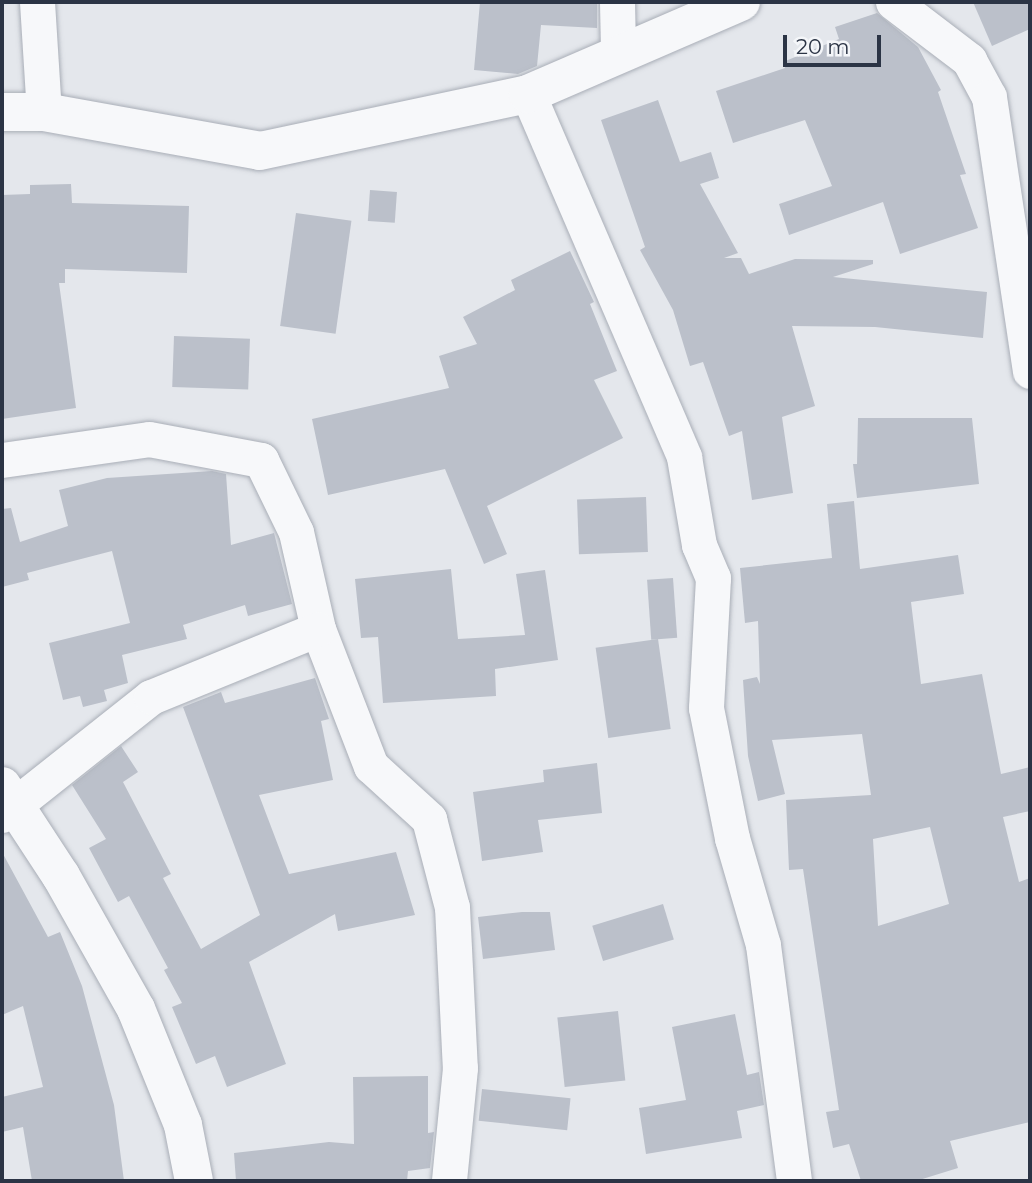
<!DOCTYPE html>
<style>
body{margin:0}
#map{position:relative;width:1032px;height:1183px;overflow:hidden;background:#e4e7ec;font-family:Montserrat,sans-serif}
div>[style]{position:absolute}
.building>*{inset:0;background:#bbc0ca;transform-origin:0 0}
.roads{filter:drop-shadow(0 0 2px #a9aeb7) drop-shadow(0 0 2px #a9aeb7)}
.minor>*{height:35px;margin:-17.5px;padding:0 17.5px;transform-origin:17.5px;border-radius:17.5px;background:#f7f8fa}
.tertiary>*{height:38px;margin:-19px;padding:0 19px;transform-origin:19px;border-radius:19px;background:#f7f8fa}
span{translate:-50% -50%;white-space:nowrap;text-align:center;line-height:1.15;-webkit-text-stroke:7px #f4f6f9;paint-order:stroke}
.frame{position:absolute;inset:0;border:4px solid #2b3445;pointer-events:none}
.scale{position:absolute;left:783px;top:35px;width:98px;height:32px;box-sizing:border-box;border:4px solid #2b3445;border-top:0;padding-left:9px;font-size:21px;line-height:24px;white-space:nowrap;color:#2b3445;-webkit-text-stroke:5px #f4f6f9;paint-order:stroke}
</style>
<div id="map">
<div class="building">
<div style="clip-path:polygon(480px 2px,597px 2px,597px 28px,541px 25px,537px 66px,518px 74px,474px 70px)"></div>
<div style="clip-path:polygon(973px 2px,1030px 2px,1030px 29px,992px 46px)"></div>
<div style="clip-path:polygon(877px 13px,918px 47px,941px 90px,938px 92px,966px 174px,960px 175px,978px 228px,900px 254px,883px 202px,789px 235px,779px 204px,832px 186px,805px 120px,733px 143px,716px 91px,785px 68px,783px 62px,839px 39px,835px 27px)"></div>
<div style="clip-path:polygon(658px 100px,680px 162px,711px 152px,719px 178px,700px 184px,738px 253px,724px 258px,741px 258px,749px 274px,795px 259px,873px 260px,873px 264px,833px 277px,987px 292px,983px 338px,875px 327px,792px 326px,815px 406px,782px 417px,793px 493px,752px 500px,742px 431px,729px 436px,703px 362px,690px 366px,673px 310px,640px 250px,645px 247px,601px 120px)"></div>
<div style="clip-path:polygon(71px 184px,72px 203px,189px 206px,187px 273px,65px 269px,65px 283px,59px 283px,76px 408px,2px 419px,2px 195px,30px 194px,30px 185px)"></div>
<div style="left:370px;top:190px;width:27px;height:31px;rotate:4deg"></div>
<div style="left:296px;top:213px;width:56px;height:114px;rotate:8deg"></div>
<div style="clip-path:polygon(570px 251px,594px 302px,590px 304px,617px 371px,594px 380px,623px 438px,487px 506px,507px 554px,484px 564px,445px 469px,328px 495px,312px 419px,449px 388px,439px 356px,477px 344px,463px 317px,515px 290px,511px 280px)"></div>
<div style="left:174px;top:336px;width:76px;height:51px;rotate:2deg"></div>
<div style="clip-path:polygon(858px 418px,972px 418px,979px 484px,857px 498px,853px 464px,857px 464px)"></div>
<div style="clip-path:polygon(212px 471px,226px 474px,231px 545px,274px 533px,292px 604px,248px 616px,245px 605px,183px 625px,187px 639px,122px 655px,128px 683px,104px 690px,107px 701px,83px 707px,80px 696px,63px 700px,49px 643px,130px 623px,112px 551px,27px 573px,29px 580px,2px 587px,2px 509px,11px 508px,20px 542px,68px 526px,59px 490px,107px 478px)"></div>
<div style="left:646px;top:497px;width:55px;height:69px;rotate:88deg"></div>
<div style="clip-path:polygon(evenodd,854px 501px,860px 569px,958px 555px,964px 594px,911px 602px,921px 684px,982px 674px,1001px 774px,1030px 767px,1030px 811px,1003px 817px,1019px 882px,1030px 878px,1030px 1122px,950px 1141px,958px 1168px,916px 1181px,861px 1181px,849px 1144px,833px 1148px,826px 1112px,839px 1110px,803px 869px,789px 870px,786px 800px,871px 795px,862px 734px,772px 740px,785px 794px,758px 801px,748px 756px,743px 680px,757px 677px,760px 684px,758px 621px,745px 623px,740px 568px,832px 558px,827px 504px,854px 501px,930px 827px,949px 904px,878px 926px,873px 839px,930px 827px)"></div>
<div style="clip-path:polygon(451px 569px,458px 639px,525px 635px,516px 574px,545px 570px,558px 660px,495px 669px,496px 696px,383px 703px,378px 637px,361px 638px,355px 579px)"></div>
<div style="left:673px;top:578px;width:60px;height:26px;rotate:86deg"></div>
<div style="left:658px;top:639px;width:91px;height:63px;rotate:82deg"></div>
<div style="clip-path:polygon(315px 678px,329px 719px,321px 721px,333px 780px,259px 795px,289px 874px,396px 852px,415px 915px,338px 931px,335px 914px,249px 962px,286px 1064px,227px 1087px,215px 1056px,196px 1064px,172px 1007px,182px 1003px,164px 970px,168px 968px,129px 896px,118px 902px,89px 848px,106px 839px,72px 785px,121px 746px,138px 772px,123px 782px,171px 874px,163px 878px,201px 949px,260px 915px,183px 707px,221px 692px,225px 703px)"></div>
<div style="clip-path:polygon(597px 763px,602px 813px,538px 820px,543px 852px,482px 861px,473px 792px,544px 782px,543px 770px)"></div>
<div style="clip-path:polygon(2px 852px,48px 937px,60px 932px,82px 986px,114px 1105px,124px 1181px,32px 1181px,23px 1127px,2px 1132px,2px 1097px,43px 1087px,23px 1006px,2px 1015px)"></div>
<div style="left:663px;top:904px;width:37px;height:74px;rotate:73deg"></div>
<div style="clip-path:polygon(522px 912px,550px 912px,555px 950px,483px 959px,478px 917px)"></div>
<div style="left:618px;top:1011px;width:70px;height:61px;rotate:84deg"></div>
<div style="clip-path:polygon(735px 1014px,747px 1075px,759px 1072px,764px 1105px,737px 1111px,742px 1138px,646px 1154px,639px 1108px,686px 1100px,672px 1027px)"></div>
<div style="clip-path:polygon(428px 1076px,428px 1133px,434px 1132px,430px 1168px,408px 1171px,407px 1181px,236px 1181px,234px 1153px,329px 1142px,354px 1144px,353px 1077px)"></div>
<div style="left:482px;top:1089px;width:89px;height:32px;rotate:6deg"></div>
</div>
<div class="roads">
<div class="minor">
<div style="left:37px;top:2px;width:110px;rotate:86.4deg"></div>
<div style="left:617px;top:2px;width:49px;rotate:88.8deg"></div>
<div style="left:893px;top:2px;width:96px;rotate:37.3deg"></div>
<div style="left:969px;top:60px;width:42px;rotate:61.6deg"></div>
<div style="left:989px;top:97px;width:277px;rotate:81.5deg"></div>
<div style="left:528px;top:94px;width:395px;rotate:66.7deg"></div>
<div style="left:684px;top:457px;width:89px;rotate:80.3deg"></div>
<div style="left:699px;top:545px;width:36px;rotate:67deg"></div>
<div style="left:713px;top:578px;width:130px;rotate:93.1deg"></div>
<div style="left:706px;top:708px;width:133px;rotate:78.7deg"></div>
<div style="left:732px;top:838px;width:111px;rotate:73.8deg"></div>
<div style="left:763px;top:945px;width:238px;rotate:82.5deg"></div>
<div style="left:2px;top:460px;width:148px;rotate:-8.1deg"></div>
<div style="left:149px;top:439px;width:114px;rotate:10.6deg"></div>
<div style="left:261px;top:460px;width:80px;rotate:64.1deg"></div>
<div style="left:296px;top:532px;width:99px;rotate:77.2deg"></div>
<div style="left:318px;top:629px;width:147px;rotate:68.9deg"></div>
<div style="left:371px;top:766px;width:79px;rotate:42.4deg"></div>
<div style="left:429px;top:819px;width:91px;rotate:75.4deg"></div>
<div style="left:452px;top:907px;width:161px;rotate:87.2deg"></div>
<div style="left:460px;top:1068px;width:114px;rotate:95.6deg"></div>
<div style="left:2px;top:815px;width:190px;rotate:-38.4deg"></div>
<div style="left:151px;top:697px;width:180px;rotate:-22.2deg"></div>
</div>
<div class="tertiary">
<div style="left:2px;top:112px;width:42px"></div>
<div style="left:44px;top:112px;width:219px;rotate:10.2deg"></div>
<div style="left:260px;top:151px;width:274px;rotate:-12deg"></div>
<div style="left:528px;top:94px;width:232px;rotate:-23.4deg"></div>
<div style="left:2px;top:786px;width:108px;rotate:56.8deg"></div>
<div style="left:61px;top:876px;width:153px;rotate:60.6deg"></div>
<div style="left:136px;top:1009px;width:125px;rotate:67.9deg"></div>
<div style="left:183px;top:1125px;width:57px;rotate:78.9deg"></div>
</div>
</div>
<div class="frame"></div>
<div class="scale">20 m</div>
</div>
